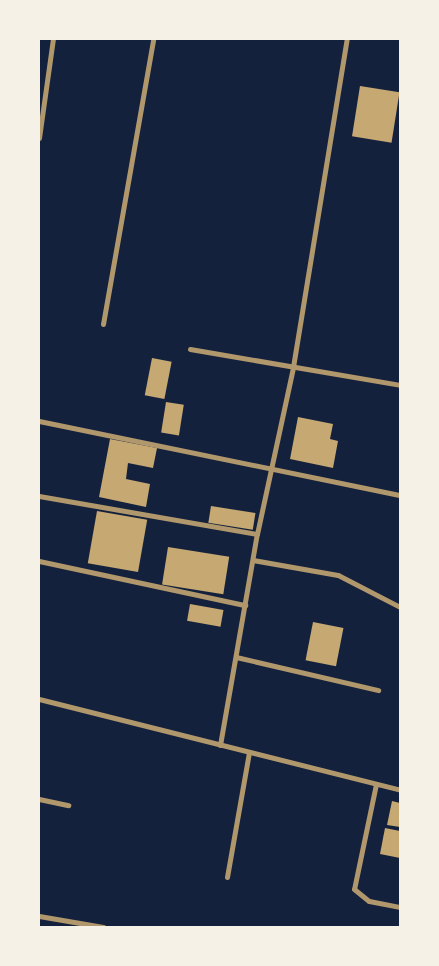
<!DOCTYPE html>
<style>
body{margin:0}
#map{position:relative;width:439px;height:966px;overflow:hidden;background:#14213d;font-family:Arial,sans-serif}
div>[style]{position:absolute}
.building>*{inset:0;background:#c6a872;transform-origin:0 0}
.minor>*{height:5px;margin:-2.5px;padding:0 2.5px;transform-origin:2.5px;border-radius:2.5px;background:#b1986c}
span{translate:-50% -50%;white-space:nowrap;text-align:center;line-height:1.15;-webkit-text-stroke:5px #f6f1e7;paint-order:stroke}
.frame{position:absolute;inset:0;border:40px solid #f6f1e7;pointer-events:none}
</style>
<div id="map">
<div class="building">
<div style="left:360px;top:86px;width:40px;height:51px;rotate:9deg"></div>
<div style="left:152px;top:358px;width:20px;height:38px;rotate:11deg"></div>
<div style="left:166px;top:402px;width:18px;height:31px;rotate:9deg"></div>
<div style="clip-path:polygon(298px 417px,333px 424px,330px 439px,338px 441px,333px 468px,290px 459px)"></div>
<div style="clip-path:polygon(110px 439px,157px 448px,153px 468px,128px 463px,126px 479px,150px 484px,146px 507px,99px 497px)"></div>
<div style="left:211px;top:506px;width:45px;height:17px;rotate:9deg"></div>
<div style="left:97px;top:511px;width:51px;height:53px;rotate:10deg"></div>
<div style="left:168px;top:547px;width:62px;height:38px;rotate:9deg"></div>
<div style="left:190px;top:604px;width:34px;height:17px;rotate:10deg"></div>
<div style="left:313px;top:622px;width:31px;height:39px;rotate:11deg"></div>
<div style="clip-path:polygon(392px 801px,400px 803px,400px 827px,387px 825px)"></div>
<div style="clip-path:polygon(385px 828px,400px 831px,400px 858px,380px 854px)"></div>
</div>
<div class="minor">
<div style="left:39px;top:138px;width:100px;rotate:-82deg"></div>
<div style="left:103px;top:324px;width:289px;rotate:-80deg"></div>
<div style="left:190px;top:349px;width:213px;rotate:9.7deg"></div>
<div style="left:39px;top:421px;width:369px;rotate:11.6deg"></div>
<div style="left:39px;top:496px;width:221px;rotate:9.9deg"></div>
<div style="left:253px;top:560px;width:86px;rotate:10deg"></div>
<div style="left:338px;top:575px;width:70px;rotate:27.3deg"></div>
<div style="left:39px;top:561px;width:211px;rotate:12.1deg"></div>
<div style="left:236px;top:657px;width:146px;rotate:13.1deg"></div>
<div style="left:39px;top:699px;width:372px;rotate:14.1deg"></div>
<div style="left:220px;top:745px;width:214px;rotate:-80.1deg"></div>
<div style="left:257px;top:534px;width:171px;rotate:-77.8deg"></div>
<div style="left:293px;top:367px;width:332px;rotate:-80.7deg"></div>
<div style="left:376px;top:784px;width:107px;rotate:101.8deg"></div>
<div style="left:354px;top:889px;width:19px;rotate:39deg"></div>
<div style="left:369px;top:901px;width:32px;rotate:11deg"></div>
<div style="left:39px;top:799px;width:30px;rotate:12deg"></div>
<div style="left:227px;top:877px;width:127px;rotate:-80deg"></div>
<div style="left:39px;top:916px;width:65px;rotate:9.8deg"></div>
</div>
<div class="frame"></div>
</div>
